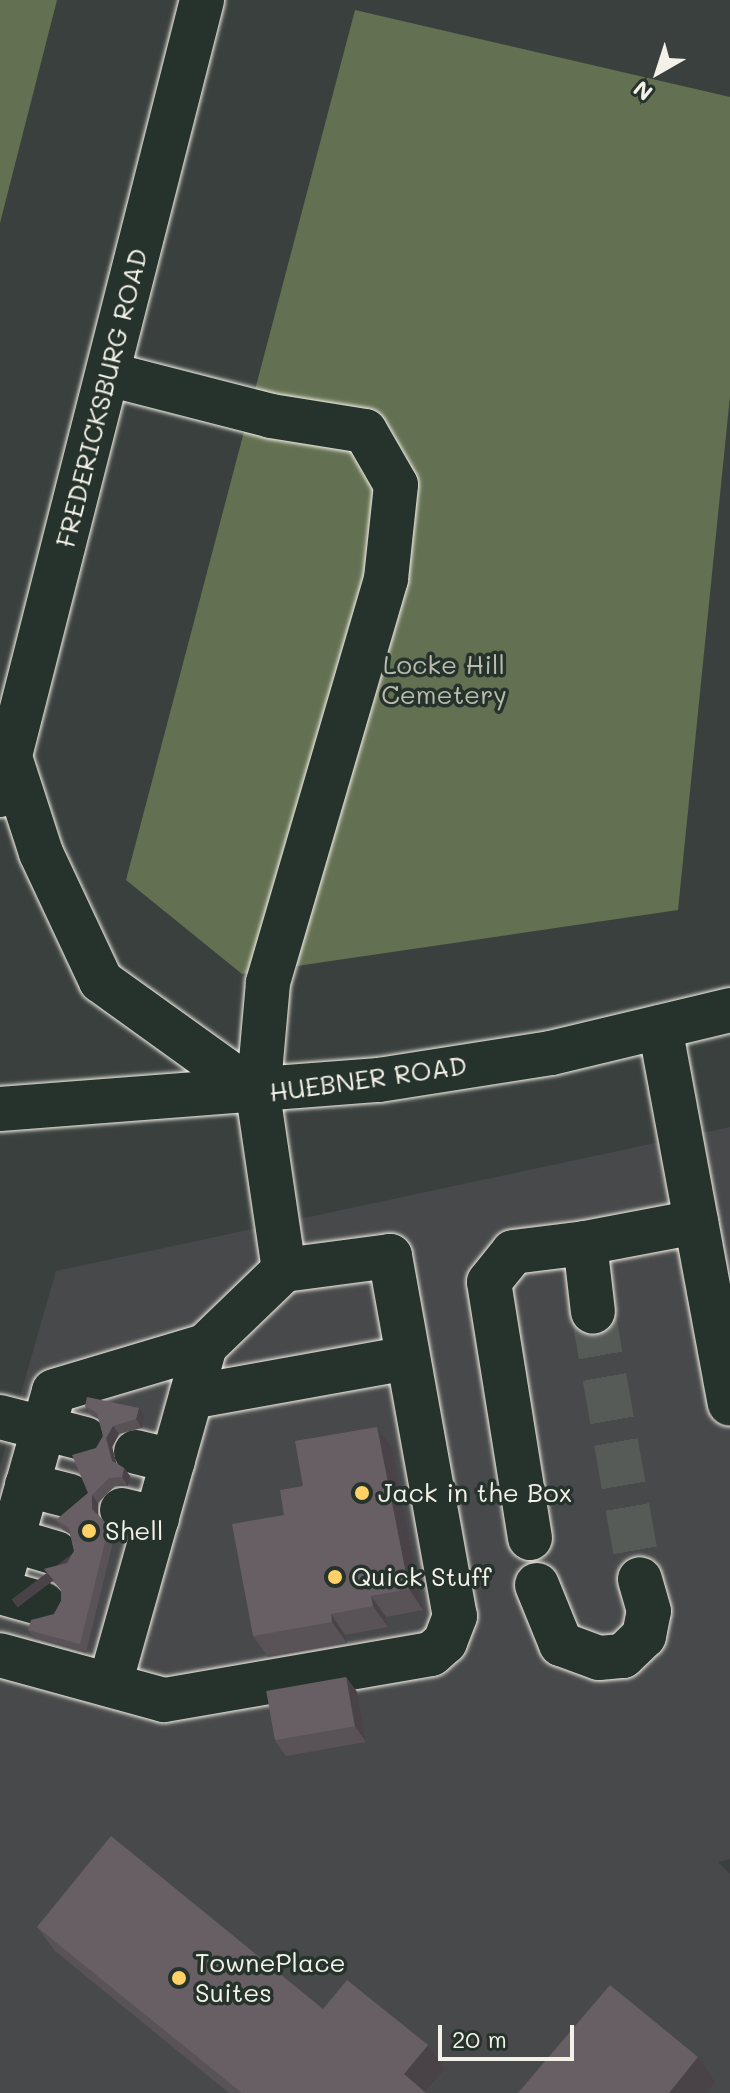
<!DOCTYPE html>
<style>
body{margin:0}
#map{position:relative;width:730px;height:2093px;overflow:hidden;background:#3a403e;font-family:Mali,sans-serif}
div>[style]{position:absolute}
.built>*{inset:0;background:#48494a}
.green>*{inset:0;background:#637051}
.minor-tunnel>*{height:44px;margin-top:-22px;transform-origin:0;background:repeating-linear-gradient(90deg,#565b58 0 44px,transparent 0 66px)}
.roads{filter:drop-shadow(0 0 2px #f4f1e8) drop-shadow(0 0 2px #f4f1e8)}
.minor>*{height:44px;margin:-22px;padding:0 22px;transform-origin:22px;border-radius:22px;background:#26332d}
.major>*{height:44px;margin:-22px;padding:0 22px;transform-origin:22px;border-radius:22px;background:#26332d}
.wall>*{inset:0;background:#595257}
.shaded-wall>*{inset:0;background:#494247;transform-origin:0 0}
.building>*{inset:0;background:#685f65;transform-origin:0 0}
.dots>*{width:22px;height:22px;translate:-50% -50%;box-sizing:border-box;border:4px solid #26332d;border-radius:50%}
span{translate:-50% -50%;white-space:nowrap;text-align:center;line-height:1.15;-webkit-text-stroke:7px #26332d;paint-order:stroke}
.street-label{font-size:26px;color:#f4f1e8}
.park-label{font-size:26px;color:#babdac}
.poi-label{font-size:26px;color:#f4f1e8}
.left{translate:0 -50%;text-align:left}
.north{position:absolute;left:618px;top:32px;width:80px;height:80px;-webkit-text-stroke:6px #26332d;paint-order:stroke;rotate:219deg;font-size:22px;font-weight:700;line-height:32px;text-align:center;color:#f4f1e8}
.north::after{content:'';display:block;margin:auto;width:28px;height:36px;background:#f4f1e8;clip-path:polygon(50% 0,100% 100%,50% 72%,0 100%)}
.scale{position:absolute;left:438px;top:2025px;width:136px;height:36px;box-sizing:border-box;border:4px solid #f4f1e8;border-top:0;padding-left:10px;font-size:24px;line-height:28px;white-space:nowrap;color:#f4f1e8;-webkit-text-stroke:6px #26332d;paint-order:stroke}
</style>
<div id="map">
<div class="built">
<div style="clip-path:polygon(730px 1127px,730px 1859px,718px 1862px,730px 1874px,730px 2093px,0 2093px,0 1466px,56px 1271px)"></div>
</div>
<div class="green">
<div style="clip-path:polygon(0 0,57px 0,0 223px)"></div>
<div style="clip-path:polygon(355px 10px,730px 97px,730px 396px,678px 910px,242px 974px,126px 880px)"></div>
</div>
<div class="minor-tunnel">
<div style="left:593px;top:1312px;width:271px;rotate:80deg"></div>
</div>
<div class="roads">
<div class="minor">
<div style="left:108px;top:374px;width:168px;rotate:14.4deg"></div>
<div style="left:271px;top:416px;width:95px;rotate:9.1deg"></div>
<div style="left:365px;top:431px;width:62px;rotate:60.1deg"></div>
<div style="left:396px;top:485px;width:95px;rotate:96.1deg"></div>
<div style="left:386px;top:579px;width:421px;rotate:106.3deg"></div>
<div style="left:268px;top:983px;width:111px;rotate:95.1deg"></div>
<div style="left:258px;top:1094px;width:178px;rotate:81.6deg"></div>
<div style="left:660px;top:1027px;width:383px;rotate:79.5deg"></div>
<div style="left:585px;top:1243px;width:113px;rotate:-10.7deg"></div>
<div style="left:191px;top:1397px;width:220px;rotate:-10.2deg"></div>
<div style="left:0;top:1417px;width:88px;rotate:14.5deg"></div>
<div style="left:136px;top:1452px;width:38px;rotate:14deg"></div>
<div style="left:27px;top:1485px;width:44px;rotate:14.3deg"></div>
<div style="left:122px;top:1510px;width:36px;rotate:14deg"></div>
<div style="left:530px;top:1538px;width:259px;rotate:-99.1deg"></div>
<div style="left:489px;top:1282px;width:38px;rotate:-51deg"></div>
<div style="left:513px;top:1252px;width:73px;rotate:-7.1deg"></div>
<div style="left:585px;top:1243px;width:69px;rotate:83.4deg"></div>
<div style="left:12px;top:1540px;width:46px;rotate:16.5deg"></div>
<div style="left:0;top:1582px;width:198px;rotate:-74.2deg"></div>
<div style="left:54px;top:1391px;width:158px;rotate:-16.6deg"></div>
<div style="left:205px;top:1346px;width:110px;rotate:-43.9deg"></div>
<div style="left:284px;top:1270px;width:107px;rotate:-7.5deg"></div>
<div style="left:390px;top:1256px;width:366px;rotate:79.8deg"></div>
<div style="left:455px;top:1616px;width:28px;rotate:111deg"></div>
<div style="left:445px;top:1642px;width:18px;rotate:139deg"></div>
<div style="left:431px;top:1654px;width:271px;rotate:170.2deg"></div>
<div style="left:164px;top:1700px;width:170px;rotate:-164.7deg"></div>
<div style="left:537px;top:1585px;width:64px;rotate:67.9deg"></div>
<div style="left:561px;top:1644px;width:40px;rotate:20.2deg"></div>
<div style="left:599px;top:1658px;width:24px;rotate:-5deg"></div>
<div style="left:623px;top:1656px;width:29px;rotate:-44deg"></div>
<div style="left:644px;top:1636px;width:25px;rotate:-79deg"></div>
<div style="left:649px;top:1611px;width:33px;rotate:-106deg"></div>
<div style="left:0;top:1592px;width:45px;rotate:15.6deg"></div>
<div style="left:110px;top:1684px;width:351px;rotate:-74.3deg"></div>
</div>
<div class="major">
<div style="left:10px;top:757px;width:101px;rotate:72.1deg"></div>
<div style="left:41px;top:853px;width:141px;rotate:64.9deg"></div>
<div style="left:101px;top:981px;width:193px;rotate:35.7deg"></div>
<div style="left:0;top:795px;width:820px;rotate:-75.74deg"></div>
<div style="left:0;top:1109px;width:380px;rotate:-4.4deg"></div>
<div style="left:379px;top:1080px;width:174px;rotate:-8.9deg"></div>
<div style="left:551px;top:1053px;width:184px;rotate:-13.5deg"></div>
</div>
</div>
<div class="wall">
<div style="clip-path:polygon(85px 1406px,145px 1416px,142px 1428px,119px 1434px,112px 1447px,116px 1463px,124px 1468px,130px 1476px,128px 1486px,115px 1486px,98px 1503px,98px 1515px,115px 1534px,86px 1653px,34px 1638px,28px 1630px,54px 1614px,61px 1601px,61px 1590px,44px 1569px,67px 1563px,74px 1551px,70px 1534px,62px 1529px,56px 1520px,88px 1493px,96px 1448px,103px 1436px,99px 1419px,91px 1415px)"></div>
<div style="clip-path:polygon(377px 1427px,392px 1448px,423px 1610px,386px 1617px,388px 1627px,345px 1635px,347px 1643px,268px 1657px,253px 1636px,284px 1515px,303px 1486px)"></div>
<div style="clip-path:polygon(346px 1677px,357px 1692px,366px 1742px,286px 1756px,275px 1741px)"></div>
<div style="clip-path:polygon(37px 1927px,323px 2009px,428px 2045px,445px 2069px,426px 2093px,229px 2093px,55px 1951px)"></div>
</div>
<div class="shaded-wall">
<div style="clip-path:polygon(139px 1408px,145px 1416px,142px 1428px,136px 1419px)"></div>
<div style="clip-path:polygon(113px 1426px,119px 1434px,112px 1447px,118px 1469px,112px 1461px,106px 1438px)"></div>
<div style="clip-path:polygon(377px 1427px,392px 1448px,423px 1610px,409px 1589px)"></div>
<div style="clip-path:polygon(124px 1468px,130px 1476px,128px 1486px,122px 1477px)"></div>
<div style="clip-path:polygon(92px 1495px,98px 1503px,98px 1517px,92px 1509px)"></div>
<div style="left:109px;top:1526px;width:10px;height:122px;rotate:53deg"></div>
<div style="clip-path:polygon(371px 1596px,386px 1617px,388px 1627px,373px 1606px)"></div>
<div style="clip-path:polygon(331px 1614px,345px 1635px,347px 1643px,332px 1622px)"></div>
<div style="clip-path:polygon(346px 1677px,357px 1692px,366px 1742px,355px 1726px)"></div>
<div style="clip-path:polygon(428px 2045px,445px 2069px,425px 2093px,404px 2074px)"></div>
<div style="clip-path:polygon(698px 2057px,715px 2082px,706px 2093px,669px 2093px)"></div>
</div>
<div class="building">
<div style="clip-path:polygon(87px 1397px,139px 1408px,136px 1419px,113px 1426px,106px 1438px,112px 1461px,124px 1468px,122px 1477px,109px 1478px,92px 1495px,92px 1509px,109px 1526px,80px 1644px,28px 1630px,31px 1620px,54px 1614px,61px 1601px,61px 1589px,44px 1569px,67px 1563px,74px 1551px,69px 1528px,56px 1520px,88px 1493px,72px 1455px,96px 1448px,103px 1436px,97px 1413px,85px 1406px)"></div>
<div style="clip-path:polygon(377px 1427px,409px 1589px,371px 1596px,373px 1606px,331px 1614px,332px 1622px,253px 1636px,232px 1524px,284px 1515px,280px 1490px,303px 1486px,295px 1441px)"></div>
<div style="left:346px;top:1677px;width:50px;height:81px;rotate:80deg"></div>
<div style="clip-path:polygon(111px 1836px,323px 2009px,347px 1980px,428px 2045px,404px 2074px,426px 2093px,242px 2093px,37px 1927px)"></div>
<div style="clip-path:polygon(610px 1985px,698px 2057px,669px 2093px,518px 2093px)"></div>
</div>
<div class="dots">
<div style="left:362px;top:1493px;background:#ffd166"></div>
<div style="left:89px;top:1531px;background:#ffd166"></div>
<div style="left:335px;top:1577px;background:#ffd166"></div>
<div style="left:179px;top:1978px;background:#ffd166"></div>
</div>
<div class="street-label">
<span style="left:102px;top:398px;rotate:-76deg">FREDERICKSBURG ROAD</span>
<span style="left:368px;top:1079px;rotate:-8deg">HUEBNER ROAD</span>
</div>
<div class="park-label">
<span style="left:444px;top:680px">Locke Hill<br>Cemetery</span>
</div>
<div class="poi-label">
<span class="left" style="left:378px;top:1493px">Jack in the Box</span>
<span class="left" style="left:105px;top:1531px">Shell</span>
<span class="left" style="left:351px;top:1577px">Quick Stuff</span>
<span class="left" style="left:195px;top:1978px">TownePlace<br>Suites</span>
</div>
<div class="north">N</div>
<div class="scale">20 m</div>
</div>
